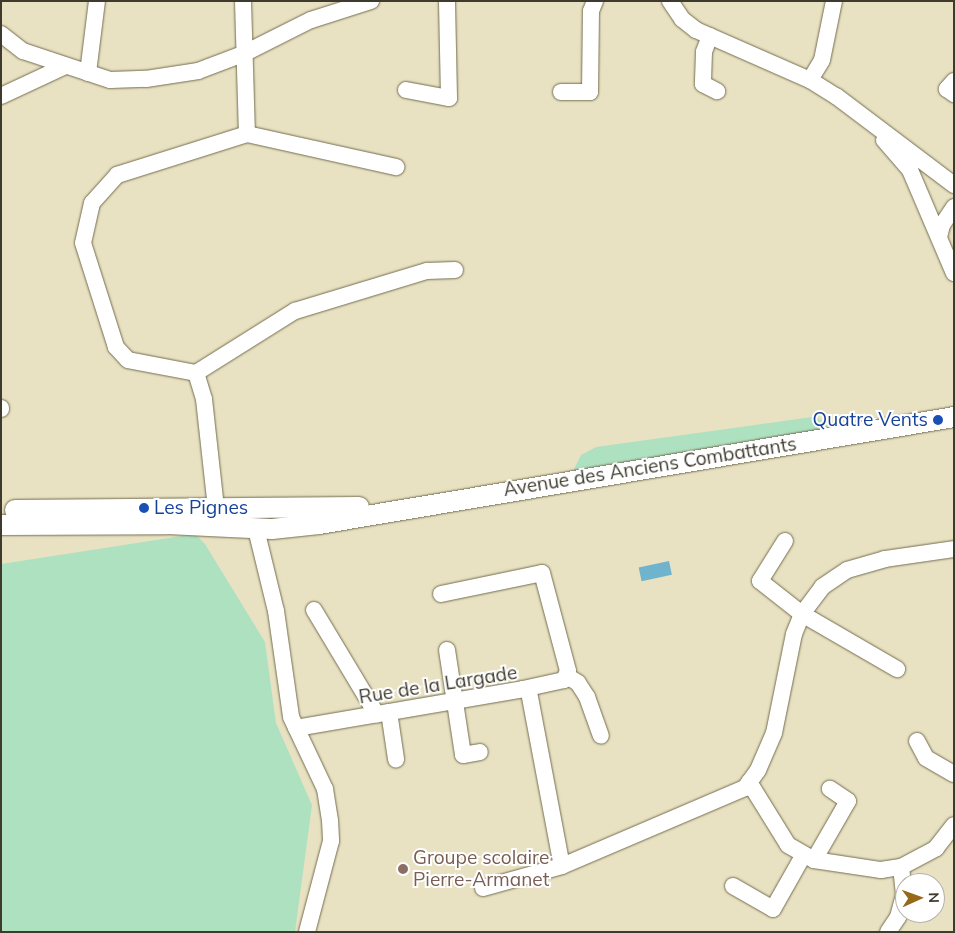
<!DOCTYPE html>
<style>
body{margin:0}
#map{position:relative;width:955px;height:933px;overflow:hidden;background:#e9e2c2;font-family:Mulish,sans-serif}
div>[style]{position:absolute}
.green>*{inset:0;background:#aee1c0}
.water>*{inset:0;background:#6fb3cd;transform-origin:0 0}
.roads{filter:drop-shadow(0 0 1px #736d50) drop-shadow(0 0 1px #736d50)}
.minor>*{height:16px;margin:-8px;padding:0 8px;transform-origin:8px;border-radius:8px;background:#fff}
.major>*{height:20px;margin:-10px;padding:0 10px;transform-origin:10px;border-radius:10px;background:#fff}
.dots>*{width:14px;height:14px;translate:-50% -50%;box-sizing:border-box;border:2px solid #fff;border-radius:50%}
span{translate:-50% -50%;white-space:nowrap;text-align:center;line-height:1.15;-webkit-text-stroke:4px #fff;paint-order:stroke}
.transit-label{font-size:19px;color:#164399}
.right{translate:-100% -50%;text-align:right}
.left{translate:0 -50%;text-align:left}
.street-label{font-size:19px;color:#3e3b2e}
.education-label{font-size:19px;color:#785e54}
.frame{position:absolute;inset:0;border:2px solid #3e3b2e;pointer-events:none}
.north{position:absolute;left:895px;top:873px;width:50px;height:50px;box-sizing:border-box;background:#fff;border:1px solid #b2b1ab;border-radius:50%;rotate:88deg;font-size:14px;font-weight:700;line-height:20px;text-align:center;color:#3e3b2e}
.north::after{content:'';display:block;margin:auto;width:18px;height:22px;background:#986819;clip-path:polygon(50% 0,100% 100%,50% 72%,0 100%)}
</style>
<div id="map">
<div class="green">
<div style="clip-path:polygon(812px 417px,818px 418px,831px 429px,572px 473px,581px 455px,596px 447px)"></div>
<div style="clip-path:polygon(195px 534px,205px 544px,265px 642px,276px 723px,312px 805px,295px 932px,1px 932px,1px 564px)"></div>
</div>
<div class="water">
<div style="left:669px;top:561px;width:14px;height:31px;rotate:78deg"></div>
</div>
<div class="roads">
<div class="minor">
<div style="left:243px;top:1px;width:133px;rotate:88.3deg"></div>
<div style="left:670px;top:1px;width:22px;rotate:56deg"></div>
<div style="left:682px;top:19px;width:18px;rotate:38deg"></div>
<div style="left:696px;top:30px;width:124px;rotate:23.7deg"></div>
<div style="left:810px;top:80px;width:31px;rotate:32deg"></div>
<div style="left:836px;top:96px;width:148px;rotate:37deg"></div>
<div style="left:1px;top:34px;width:28px;rotate:38deg"></div>
<div style="left:23px;top:51px;width:92px;rotate:18.4deg"></div>
<div style="left:110px;top:80px;width:36px;rotate:-2deg"></div>
<div style="left:146px;top:79px;width:53px;rotate:-8.7deg"></div>
<div style="left:198px;top:71px;width:48px;rotate:-20.7deg"></div>
<div style="left:243px;top:54px;width:76px;rotate:-26.6deg"></div>
<div style="left:311px;top:20px;width:63px;rotate:-17.6deg"></div>
<div style="left:710px;top:36px;width:17px;rotate:111deg"></div>
<div style="left:704px;top:52px;width:32px;rotate:92deg"></div>
<div style="left:703px;top:84px;width:16px;rotate:27deg"></div>
<div style="left:88px;top:73px;width:73px;rotate:-82.9deg"></div>
<div style="left:810px;top:80px;width:23px;rotate:-59deg"></div>
<div style="left:822px;top:60px;width:60px;rotate:-78.5deg"></div>
<div style="left:954px;top:81px;width:11px;rotate:131deg"></div>
<div style="left:947px;top:89px;width:9px;rotate:36deg"></div>
<div style="left:406px;top:90px;width:44px;rotate:10.5deg"></div>
<div style="left:449px;top:98px;width:97px;rotate:-91.2deg"></div>
<div style="left:561px;top:92px;width:29px"></div>
<div style="left:590px;top:92px;width:81px;rotate:-89.3deg"></div>
<div style="left:591px;top:11px;width:11px;rotate:-68deg"></div>
<div style="left:1px;top:96px;width:71px;rotate:-25.1deg"></div>
<div style="left:884px;top:140px;width:40px;rotate:49deg"></div>
<div style="left:910px;top:170px;width:112px;rotate:66.9deg"></div>
<div style="left:939px;top:237px;width:12px;rotate:-76deg"></div>
<div style="left:942px;top:225px;width:22px;rotate:-56deg"></div>
<div style="left:196px;top:373px;width:117px;rotate:-32.1deg"></div>
<div style="left:295px;top:311px;width:138px;rotate:-16.9deg"></div>
<div style="left:427px;top:271px;width:28px;rotate:-2deg"></div>
<div style="left:1px;top:408px;width:1px;rotate:90deg"></div>
<div style="left:216px;top:508px;width:110px;rotate:-96.3deg"></div>
<div style="left:204px;top:399px;width:27px;rotate:-107deg"></div>
<div style="left:196px;top:373px;width:69px;rotate:-169.2deg"></div>
<div style="left:128px;top:360px;width:18px;rotate:-133deg"></div>
<div style="left:116px;top:347px;width:109px;rotate:-107.6deg"></div>
<div style="left:83px;top:243px;width:41px;rotate:-77.3deg"></div>
<div style="left:92px;top:203px;width:38px;rotate:-48deg"></div>
<div style="left:117px;top:175px;width:136px;rotate:-17.5deg"></div>
<div style="left:247px;top:134px;width:153px;rotate:12.5deg"></div>
<div style="left:256px;top:529px;width:84px;rotate:76.3deg"></div>
<div style="left:276px;top:611px;width:107px;rotate:81.9deg"></div>
<div style="left:291px;top:717px;width:80px;rotate:64.7deg"></div>
<div style="left:325px;top:789px;width:31px;rotate:81deg"></div>
<div style="left:330px;top:820px;width:21px;rotate:87deg"></div>
<div style="left:331px;top:841px;width:94px;rotate:104.8deg"></div>
<div style="left:785px;top:541px;width:47px;rotate:122deg"></div>
<div style="left:760px;top:581px;width:53px;rotate:38.2deg"></div>
<div style="left:802px;top:614px;width:110px;rotate:30.1deg"></div>
<div style="left:441px;top:594px;width:103px;rotate:-11.7deg"></div>
<div style="left:542px;top:573px;width:101px;rotate:75.1deg"></div>
<div style="left:568px;top:671px;width:10px;rotate:114deg"></div>
<div style="left:564px;top:680px;width:42px;rotate:167.6deg"></div>
<div style="left:314px;top:610px;width:122px;rotate:59deg"></div>
<div style="left:447px;top:650px;width:106px;rotate:81.3deg"></div>
<div style="left:463px;top:755px;width:17px;rotate:-10deg"></div>
<div style="left:567px;top:676px;width:13px;rotate:32deg"></div>
<div style="left:578px;top:683px;width:17px;rotate:57deg"></div>
<div style="left:587px;top:697px;width:41px;rotate:70.3deg"></div>
<div style="left:389px;top:712px;width:48px;rotate:81.5deg"></div>
<div style="left:296px;top:728px;width:230px;rotate:-9.7deg"></div>
<div style="left:523px;top:689px;width:7px;rotate:27deg"></div>
<div style="left:529px;top:692px;width:177px;rotate:79.3deg"></div>
<div style="left:917px;top:741px;width:19px;rotate:62deg"></div>
<div style="left:926px;top:758px;width:32px;rotate:30deg"></div>
<div style="left:749px;top:782px;width:74px;rotate:58.2deg"></div>
<div style="left:788px;top:845px;width:30px;rotate:30deg"></div>
<div style="left:814px;top:860px;width:68px;rotate:8.5deg"></div>
<div style="left:881px;top:870px;width:20px;rotate:-9deg"></div>
<div style="left:901px;top:867px;width:40px;rotate:-28deg"></div>
<div style="left:936px;top:848px;width:29px;rotate:-52deg"></div>
<div style="left:814px;top:860px;width:68px;rotate:-60deg"></div>
<div style="left:848px;top:801px;width:22px;rotate:-146deg"></div>
<div style="left:733px;top:886px;width:46px;rotate:29.9deg"></div>
<div style="left:773px;top:909px;width:61px;rotate:-60.5deg"></div>
<div style="left:483px;top:888px;width:82px;rotate:-15.6deg"></div>
<div style="left:562px;top:866px;width:199px;rotate:-23.1deg"></div>
<div style="left:745px;top:788px;width:22px;rotate:-54deg"></div>
<div style="left:758px;top:770px;width:40px;rotate:-66.6deg"></div>
<div style="left:774px;top:733px;width:101px;rotate:-78.6deg"></div>
<div style="left:794px;top:634px;width:22px;rotate:-68deg"></div>
<div style="left:802px;top:614px;width:34px;rotate:-53deg"></div>
<div style="left:822px;top:587px;width:30px;rotate:-34deg"></div>
<div style="left:847px;top:570px;width:40px;rotate:-16deg"></div>
<div style="left:885px;top:559px;width:70px;rotate:-8.2deg"></div>
<div style="left:888px;top:932px;width:18px;rotate:-56deg"></div>
<div style="left:898px;top:917px;width:23px;rotate:-75deg"></div>
<div style="left:904px;top:895px;width:28px;rotate:-96deg"></div>
</div>
<div class="major">
<div style="left:15px;top:510px;width:344px;rotate:-0.5deg"></div>
<div style="left:1px;top:525px;width:166px;rotate:-0.3deg"></div>
<div style="left:167px;top:524px;width:105px;rotate:2.7deg"></div>
<div style="left:272px;top:529px;width:47px;rotate:-6.1deg"></div>
<div style="left:319px;top:524px;width:644px;rotate:-9.56deg"></div>
</div>
</div>
<div class="dots">
<div style="left:938px;top:420px;background:#1a4fb4"></div>
<div style="left:144px;top:508px;background:#1a4fb4"></div>
<div style="left:403px;top:869px;background:#8d6e63"></div>
</div>
<div class="transit-label">
<span class="right" style="left:928px;top:420px">Quatre Vents</span>
<span class="left" style="left:154px;top:508px">Les Pignes</span>
</div>
<div class="street-label">
<span style="left:650px;top:467px;rotate:-9deg">Avenue des Anciens Combattants</span>
<span style="left:438px;top:685px;rotate:-9deg">Rue de la Largade</span>
</div>
<div class="education-label">
<span class="left" style="left:413px;top:869px">Groupe scolaire<br>Pierre-Armanet</span>
</div>
<div class="frame"></div>
<div class="north">N</div>
</div>
